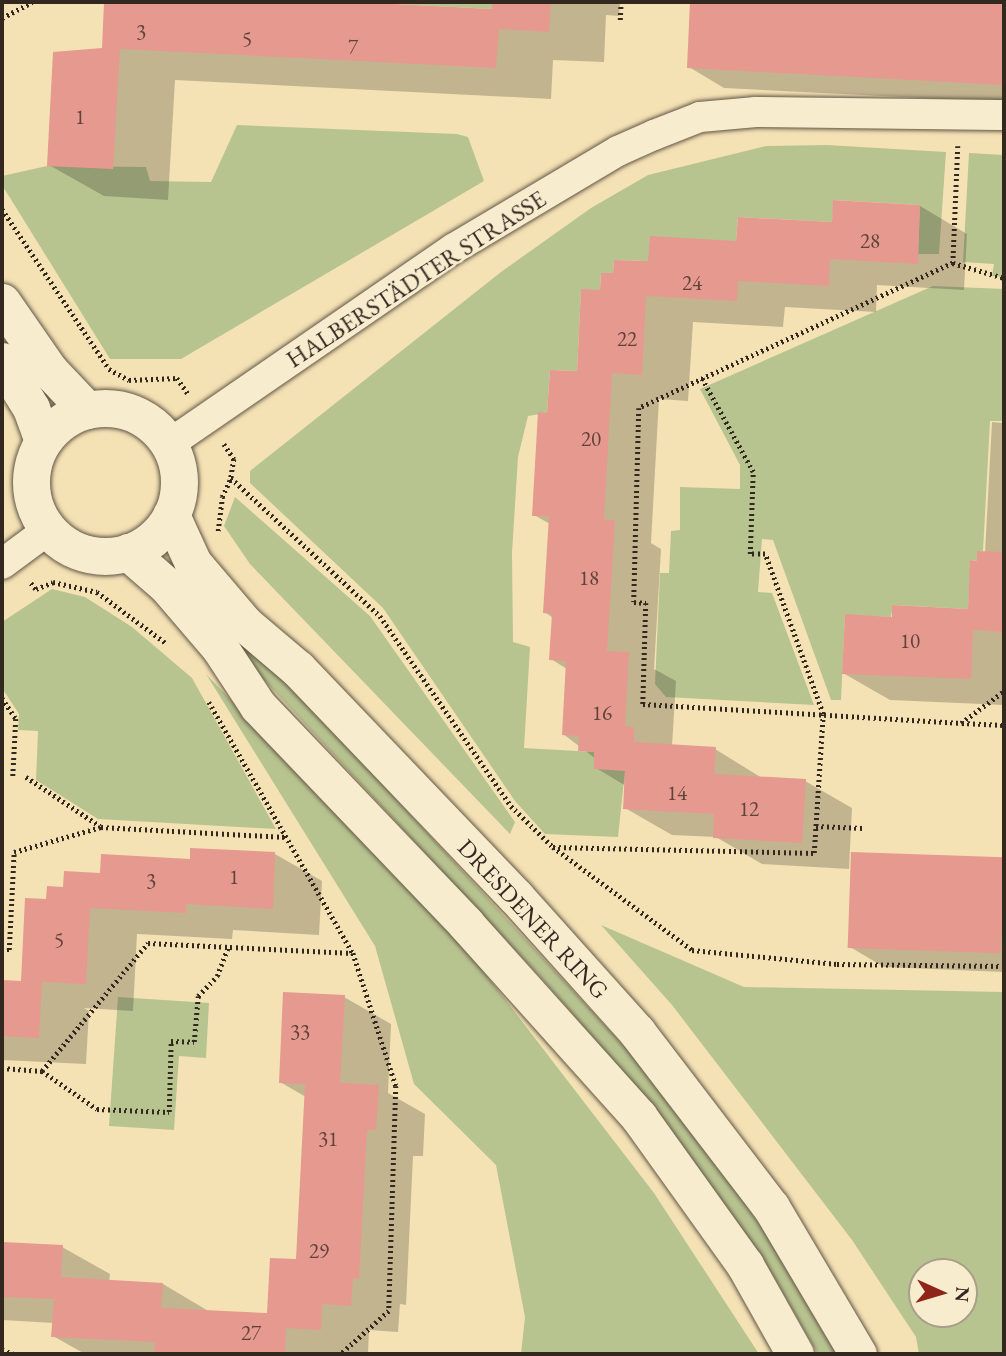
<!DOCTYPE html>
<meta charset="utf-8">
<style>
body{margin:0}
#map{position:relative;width:1006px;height:1356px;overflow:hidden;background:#f4e2b5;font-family:"EB Garamond",serif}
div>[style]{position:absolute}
.green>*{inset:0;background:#b8c490}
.shadow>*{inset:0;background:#0003}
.building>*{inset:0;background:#e6998e;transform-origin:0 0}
.path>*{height:4.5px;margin-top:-2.25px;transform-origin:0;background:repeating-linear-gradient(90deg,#332820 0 2px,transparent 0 5.5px)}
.roads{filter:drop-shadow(0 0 2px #635645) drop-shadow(0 0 2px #635645)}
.minor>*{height:30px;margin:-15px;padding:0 15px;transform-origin:15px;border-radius:15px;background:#f8eccf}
.tertiary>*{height:37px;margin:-18.5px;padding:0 18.5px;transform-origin:18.5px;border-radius:18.5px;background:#f8eccf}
.tertiary>.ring{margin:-18.5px;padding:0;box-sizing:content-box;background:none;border:37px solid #f8eccf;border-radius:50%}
span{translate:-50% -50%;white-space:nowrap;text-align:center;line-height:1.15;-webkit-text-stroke:5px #f8eccf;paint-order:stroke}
.number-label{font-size:21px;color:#60443c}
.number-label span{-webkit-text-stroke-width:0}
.street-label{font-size:24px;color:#332820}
.frame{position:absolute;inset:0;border:4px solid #332820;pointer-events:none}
.north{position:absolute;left:908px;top:1258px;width:70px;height:70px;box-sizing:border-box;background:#f8eccf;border:2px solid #a99e89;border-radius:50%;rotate:94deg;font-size:19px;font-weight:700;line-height:28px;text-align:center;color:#332820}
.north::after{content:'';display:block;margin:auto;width:24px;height:32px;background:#8f2418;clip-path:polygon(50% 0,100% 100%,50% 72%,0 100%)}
</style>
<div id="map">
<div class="green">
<div style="clip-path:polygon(356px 2px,492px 2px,492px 9px)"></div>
<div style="clip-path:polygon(237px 125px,457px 134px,468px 137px,484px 181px,181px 359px,110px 359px,2px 185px,2px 176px,47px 166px,146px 167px,150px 181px,211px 182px)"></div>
<div style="clip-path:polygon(827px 145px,946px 152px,939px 254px,918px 254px,920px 205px,834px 200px,832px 222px,738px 217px,736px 241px,648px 261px,614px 260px,613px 273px,601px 273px,600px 290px,581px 290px,577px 371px,550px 370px,547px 413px,528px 416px,518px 457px,512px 553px,513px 642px,530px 647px,524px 748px,594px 752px,625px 771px,618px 837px,545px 834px,515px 801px,383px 608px,250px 483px,250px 471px,501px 272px,591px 208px,648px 175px,766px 146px)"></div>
<div style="clip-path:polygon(969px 153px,1004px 155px,1004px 277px,992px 276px,994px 264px,963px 262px)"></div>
<div style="clip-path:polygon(933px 286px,1004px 289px,1002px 421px,990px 421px,983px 551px,977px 551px,977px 561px,971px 560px,968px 609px,893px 605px,891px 617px,845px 615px,841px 700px,831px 700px,773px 540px,762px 539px,758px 592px,772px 593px,814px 705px,666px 697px,655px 684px,660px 573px,669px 573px,671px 531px,680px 530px,680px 487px,740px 489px,740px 465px,700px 389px)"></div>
<div style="clip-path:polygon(235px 497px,370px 616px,515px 822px,510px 834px,250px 564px,224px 526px)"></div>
<div style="clip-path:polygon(193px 579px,623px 1045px,713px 1157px,775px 1247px,837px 1354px,818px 1354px,761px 1255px,652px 1106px,543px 980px,227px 640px)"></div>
<div style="clip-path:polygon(52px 589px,85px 597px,132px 627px,192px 678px,276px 829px,98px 819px,36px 780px,38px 731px,18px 730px,19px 714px,2px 688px,2px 622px)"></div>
<div style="clip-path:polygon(206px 674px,457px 937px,654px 1193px,759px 1354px,521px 1354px,525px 1317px,496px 1165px,414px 1084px,375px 946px)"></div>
<div style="clip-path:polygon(evenodd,601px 925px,744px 987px,1004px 992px,1004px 1354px,919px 1354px,916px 1337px,852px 1240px,672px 1005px,601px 925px,922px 1272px,964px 1272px,964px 1314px,922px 1314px,922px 1272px)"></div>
<div style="clip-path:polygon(118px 997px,209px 1003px,206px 1058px,179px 1056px,174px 1130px,109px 1126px)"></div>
</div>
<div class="shadow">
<div style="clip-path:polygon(106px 2px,321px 2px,493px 11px,494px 2px,620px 2px,619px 16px,606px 15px,604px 62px,553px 60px,551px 99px,175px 80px,168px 200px,104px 196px,49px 165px,104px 49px)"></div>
<div style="clip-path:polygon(692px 2px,1004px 2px,1004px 102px,724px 88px,689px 67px)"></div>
<div style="clip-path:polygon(920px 206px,967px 234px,964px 290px,877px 285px,876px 312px,785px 307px,783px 327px,693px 322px,688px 401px,659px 399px,651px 543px,661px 549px,654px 669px,676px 681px,672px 746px,715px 749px,762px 778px,805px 781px,852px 808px,849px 869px,762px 864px,716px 837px,672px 835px,625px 808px,626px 786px,596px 768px,596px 759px,563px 734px,567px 669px,551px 659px,553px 618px,545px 612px,550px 524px,534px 515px,549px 414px,578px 373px,602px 292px,615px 275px,738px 243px)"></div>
<div style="clip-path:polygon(1004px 404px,1004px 705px,890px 700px,843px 673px,893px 619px,970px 611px,985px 553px,992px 422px,1003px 423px)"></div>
<div style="clip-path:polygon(853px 853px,1004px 859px,1004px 972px,884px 967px,850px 947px)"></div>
<div style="clip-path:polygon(275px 854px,322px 881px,319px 935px,233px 930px,232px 939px,137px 934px,133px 1011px,84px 1008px,89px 1011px,86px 1064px,2px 1060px,2px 982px,22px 983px,48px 901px,64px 889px,101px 875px)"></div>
<div style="clip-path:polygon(344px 997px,391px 1024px,388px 1093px,425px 1114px,423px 1156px,413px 1156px,406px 1305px,400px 1304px,398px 1332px,369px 1330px,368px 1354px,85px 1354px,53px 1336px,54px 1323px,2px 1320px,2px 1235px,3px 1244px,62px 1247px,110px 1274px,109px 1282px,163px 1284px,210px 1312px,269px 1315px,297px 1261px,306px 1097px,280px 1082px)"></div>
</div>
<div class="building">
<div style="clip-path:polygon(104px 2px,356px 2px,492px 9px,492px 2px,551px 2px,549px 32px,499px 29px,496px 68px,120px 49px,113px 169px,47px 166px,53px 52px,102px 48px)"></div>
<div style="clip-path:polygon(690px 2px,1004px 2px,1004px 85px,687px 68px)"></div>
<div style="clip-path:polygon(833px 200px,920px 205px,918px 264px,830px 259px,829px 286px,738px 281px,737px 301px,646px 296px,642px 375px,612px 373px,604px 520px,615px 520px,607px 651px,629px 652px,625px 726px,634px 727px,634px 742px,716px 747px,714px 774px,806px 779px,802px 843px,713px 838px,714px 814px,623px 809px,625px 771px,594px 769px,594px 752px,578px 751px,579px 736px,562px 735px,566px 661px,549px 660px,552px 614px,543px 613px,549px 516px,532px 516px,538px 412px,547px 413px,550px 370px,577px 371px,581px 289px,600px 290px,601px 273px,613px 273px,614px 260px,648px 261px,650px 236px,736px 241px,738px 217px,832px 222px)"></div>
<div style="clip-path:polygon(977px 551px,1004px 552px,1004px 632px,973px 630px,971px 679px,842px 674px,845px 614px,892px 617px,892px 605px,968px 609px,970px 560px,977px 561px)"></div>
<div style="clip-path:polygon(190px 848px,275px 852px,273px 909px,186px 904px,186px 913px,90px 908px,86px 984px,21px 981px,25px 898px,46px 899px,47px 886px,63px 887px,64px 871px,100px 873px,101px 854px,190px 859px)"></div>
<div style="left:851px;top:852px;width:153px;height:96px;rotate:2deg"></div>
<div style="left:2px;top:980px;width:40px;height:56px;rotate:3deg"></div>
<div style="clip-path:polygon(283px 992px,345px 995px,340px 1083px,379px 1085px,376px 1130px,367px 1130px,359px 1279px,353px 1278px,351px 1306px,322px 1304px,321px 1330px,286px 1328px,285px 1354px,154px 1354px,155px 1342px,51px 1337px,54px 1299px,2px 1297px,2px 1242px,63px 1245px,61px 1277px,163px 1283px,161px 1308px,267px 1313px,270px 1258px,296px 1259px,305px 1084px,279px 1083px)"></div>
</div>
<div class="path">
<div style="left:2px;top:18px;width:34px;rotate:-28deg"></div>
<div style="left:620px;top:20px;width:18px;rotate:-87deg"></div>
<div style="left:958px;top:146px;width:117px;rotate:92.4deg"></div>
<div style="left:953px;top:263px;width:53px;rotate:16.4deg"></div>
<div style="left:2px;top:209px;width:192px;rotate:56.2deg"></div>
<div style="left:109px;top:369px;width:23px;rotate:29deg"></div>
<div style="left:129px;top:380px;width:48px;rotate:-2.4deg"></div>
<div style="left:177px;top:378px;width:19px;rotate:55deg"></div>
<div style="left:953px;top:263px;width:346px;rotate:155.2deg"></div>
<div style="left:639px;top:408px;width:194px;rotate:91.5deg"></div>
<div style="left:634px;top:602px;width:12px;rotate:5deg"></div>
<div style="left:646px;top:603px;width:101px;rotate:91.7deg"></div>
<div style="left:643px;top:704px;width:319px;rotate:3.4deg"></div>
<div style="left:961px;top:723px;width:54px;rotate:-36.7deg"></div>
<div style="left:224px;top:444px;width:18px;rotate:56deg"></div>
<div style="left:234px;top:459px;width:19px;rotate:99deg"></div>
<div style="left:231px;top:478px;width:203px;rotate:42.8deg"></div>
<div style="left:380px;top:616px;width:231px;rotate:55.4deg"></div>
<div style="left:511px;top:806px;width:59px;rotate:44.3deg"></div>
<div style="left:553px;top:847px;width:173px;rotate:36.5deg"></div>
<div style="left:692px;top:950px;width:146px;rotate:5.5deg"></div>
<div style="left:837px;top:964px;width:167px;rotate:0.7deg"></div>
<div style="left:218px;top:531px;width:34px;rotate:-83deg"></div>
<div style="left:222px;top:497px;width:21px;rotate:-65deg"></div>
<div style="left:31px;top:583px;width:8px;rotate:50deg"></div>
<div style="left:36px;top:589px;width:18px;rotate:-22deg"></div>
<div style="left:53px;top:582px;width:45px;rotate:12.8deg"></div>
<div style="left:97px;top:592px;width:87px;rotate:36.6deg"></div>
<div style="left:2px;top:698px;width:25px;rotate:56deg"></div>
<div style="left:16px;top:719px;width:58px;rotate:93deg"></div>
<div style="left:209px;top:702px;width:289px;rotate:60.2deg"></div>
<div style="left:353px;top:953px;width:140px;rotate:72.1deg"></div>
<div style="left:396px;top:1086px;width:225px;rotate:91.8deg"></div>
<div style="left:389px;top:1311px;width:64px;rotate:138.1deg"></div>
<div style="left:962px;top:723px;width:42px;rotate:2.7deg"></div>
<div style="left:26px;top:777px;width:89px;rotate:33.5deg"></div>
<div style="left:816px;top:826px;width:47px;rotate:2.4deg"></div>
<div style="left:553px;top:847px;width:261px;rotate:1.3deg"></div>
<div style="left:814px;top:853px;width:139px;rotate:-86.3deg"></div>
<div style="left:823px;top:714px;width:170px;rotate:-109.9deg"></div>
<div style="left:765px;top:554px;width:15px;rotate:180deg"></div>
<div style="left:750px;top:554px;width:82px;rotate:-87.9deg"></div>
<div style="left:753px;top:472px;width:108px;rotate:-118.7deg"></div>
<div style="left:2px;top:950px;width:7px"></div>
<div style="left:9px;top:950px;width:98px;rotate:-87.1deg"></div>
<div style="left:14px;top:852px;width:91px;rotate:-16deg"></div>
<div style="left:101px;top:827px;width:185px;rotate:3.1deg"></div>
<div style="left:2px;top:1068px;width:40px;rotate:4.3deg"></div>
<div style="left:42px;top:1071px;width:166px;rotate:-50.4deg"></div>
<div style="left:148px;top:943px;width:204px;rotate:2.8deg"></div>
<div style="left:42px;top:1071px;width:67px;rotate:34.6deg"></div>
<div style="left:97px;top:1109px;width:72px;rotate:2.4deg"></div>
<div style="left:169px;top:1112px;width:71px;rotate:-88.4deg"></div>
<div style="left:171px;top:1041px;width:23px;rotate:2deg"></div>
<div style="left:194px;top:1042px;width:46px;rotate:-85deg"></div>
<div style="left:198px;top:996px;width:28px;rotate:-46deg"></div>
<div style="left:217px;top:976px;width:31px;rotate:-69deg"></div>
<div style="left:2px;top:1350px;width:13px;rotate:18deg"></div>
</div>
<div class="roads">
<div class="minor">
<div style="left:169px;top:444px;width:345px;rotate:-34.5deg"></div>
<div style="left:453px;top:249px;width:192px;rotate:-30.7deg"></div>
<div style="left:618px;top:151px;width:39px;rotate:-24deg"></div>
<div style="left:654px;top:135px;width:49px;rotate:-21.4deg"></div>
<div style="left:700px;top:117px;width:56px;rotate:-5.1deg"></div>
<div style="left:756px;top:112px;width:248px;rotate:0.7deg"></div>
<div style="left:2px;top:564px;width:57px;rotate:-36.5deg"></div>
</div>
<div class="tertiary">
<div style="left:2px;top:302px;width:83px;rotate:55.3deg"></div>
<div style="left:49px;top:370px;width:55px;rotate:46.5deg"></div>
<div style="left:2px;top:361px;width:55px;rotate:58.3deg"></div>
<div style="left:31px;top:408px;width:35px;rotate:70deg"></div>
<div class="ring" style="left:31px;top:408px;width:111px;height:111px"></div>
<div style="left:171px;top:515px;width:53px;rotate:65.4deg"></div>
<div style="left:193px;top:563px;width:80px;rotate:49.6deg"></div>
<div style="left:245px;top:624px;width:70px;rotate:40.3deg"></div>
<div style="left:298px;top:669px;width:315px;rotate:46.3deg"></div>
<div style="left:516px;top:897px;width:181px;rotate:48.1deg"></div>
<div style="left:637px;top:1032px;width:220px;rotate:52.6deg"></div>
<div style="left:771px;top:1207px;width:171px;rotate:59.4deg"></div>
<div style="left:128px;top:552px;width:52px;rotate:41.1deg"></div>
<div style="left:167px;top:586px;width:82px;rotate:49.5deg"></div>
<div style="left:220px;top:648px;width:69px;rotate:56.8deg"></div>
<div style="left:258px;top:706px;width:301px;rotate:46.3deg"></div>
<div style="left:466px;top:924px;width:259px;rotate:48.1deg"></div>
<div style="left:639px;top:1117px;width:182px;rotate:54.4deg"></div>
<div style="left:745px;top:1265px;width:102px;rotate:60.7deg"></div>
</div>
</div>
<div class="number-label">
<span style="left:141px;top:32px">3</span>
<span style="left:247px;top:39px">5</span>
<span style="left:353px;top:47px">7</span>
<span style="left:80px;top:117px">1</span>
<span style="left:870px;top:241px">28</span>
<span style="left:692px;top:283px">24</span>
<span style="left:627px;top:339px">22</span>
<span style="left:591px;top:439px">20</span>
<span style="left:589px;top:578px">18</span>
<span style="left:910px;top:641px">10</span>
<span style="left:602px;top:713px">16</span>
<span style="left:677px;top:793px">14</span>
<span style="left:749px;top:809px">12</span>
<span style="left:234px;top:877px">1</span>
<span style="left:151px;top:881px">3</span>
<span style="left:59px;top:940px">5</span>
<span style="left:300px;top:1032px">33</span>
<span style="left:328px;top:1139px">31</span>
<span style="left:319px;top:1251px">29</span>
<span style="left:251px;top:1333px">27</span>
</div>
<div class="street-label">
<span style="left:416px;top:279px;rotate:-33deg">HALBERSTÄDTER STRASSE</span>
<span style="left:533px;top:919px;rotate:47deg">DRESDENER RING</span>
</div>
<div class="frame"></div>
<div class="north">N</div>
</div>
